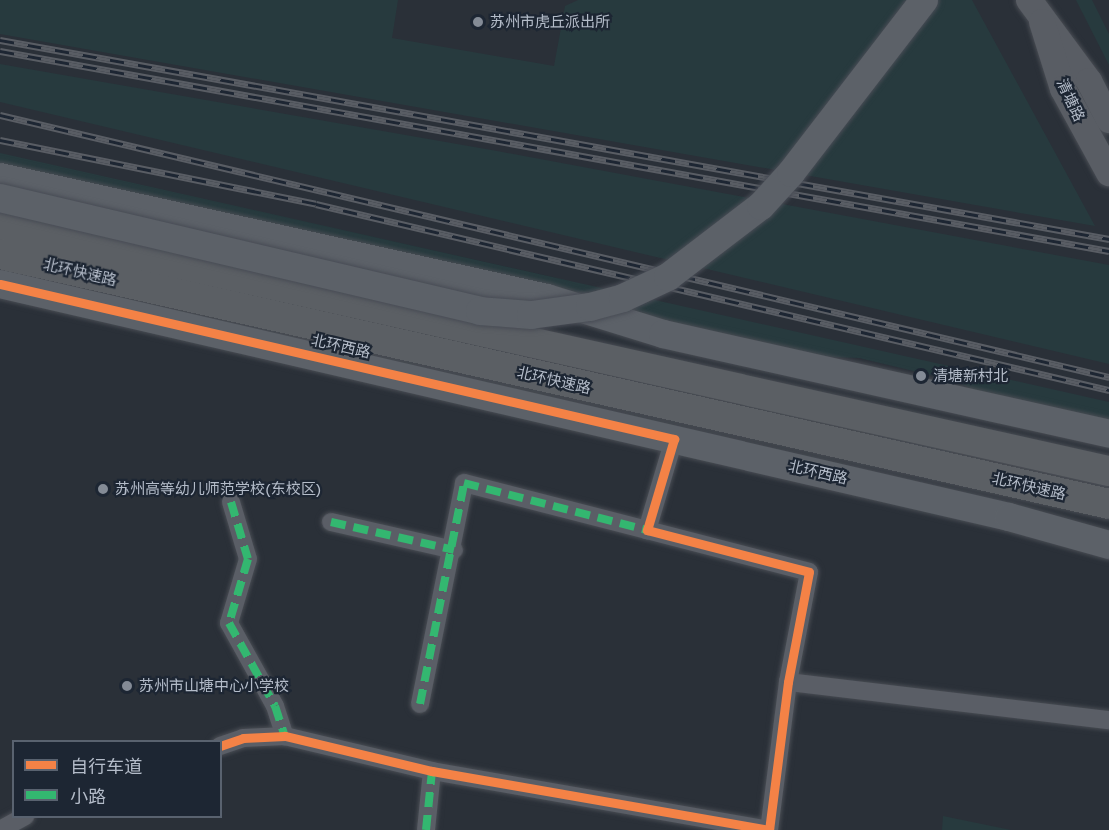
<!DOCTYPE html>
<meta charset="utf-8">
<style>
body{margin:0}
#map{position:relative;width:1109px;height:830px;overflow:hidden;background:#2a3038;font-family:"Golos Text","Noto Sans SC",sans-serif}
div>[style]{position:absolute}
.green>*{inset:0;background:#273a3e}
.roads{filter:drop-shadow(0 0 2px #484c53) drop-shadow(0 0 2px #484c53)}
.minor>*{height:18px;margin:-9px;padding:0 9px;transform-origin:9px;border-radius:9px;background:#5a5e66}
.secondary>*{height:26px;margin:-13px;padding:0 13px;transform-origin:13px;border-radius:13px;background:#595d64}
.primary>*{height:28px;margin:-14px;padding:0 14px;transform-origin:14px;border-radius:14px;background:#5c6168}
.trunk>*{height:30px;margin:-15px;padding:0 15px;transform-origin:15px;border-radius:15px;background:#5b5f64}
.rail>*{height:7px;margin-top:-3.5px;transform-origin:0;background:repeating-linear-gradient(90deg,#1d2633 0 14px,#595d64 0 28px);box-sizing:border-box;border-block:2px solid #595d64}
.bridges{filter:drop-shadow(0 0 2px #484c55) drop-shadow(0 0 2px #484c55)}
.primary-bridge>*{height:28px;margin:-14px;padding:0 14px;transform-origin:14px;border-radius:14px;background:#5c6168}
.quiet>*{height:8px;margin-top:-4px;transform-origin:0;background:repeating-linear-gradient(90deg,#33b770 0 15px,transparent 0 23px)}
.cycleway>*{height:9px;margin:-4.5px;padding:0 4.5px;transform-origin:4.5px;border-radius:4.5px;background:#f48246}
.dots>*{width:16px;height:16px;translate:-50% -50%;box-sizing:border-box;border:3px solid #1d2633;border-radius:50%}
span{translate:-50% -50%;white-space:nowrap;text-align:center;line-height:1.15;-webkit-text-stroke:4.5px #1d2633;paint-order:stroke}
.poi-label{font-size:15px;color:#b4bcc9}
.left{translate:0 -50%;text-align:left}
.street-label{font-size:15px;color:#b4bcc9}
.legend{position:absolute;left:12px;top:740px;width:210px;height:78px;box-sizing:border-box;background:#1d2633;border:2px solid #59626f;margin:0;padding:8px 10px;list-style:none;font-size:18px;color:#b4bcc9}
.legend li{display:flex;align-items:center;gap:12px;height:30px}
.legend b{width:30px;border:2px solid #59626f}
</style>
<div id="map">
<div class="green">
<div style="clip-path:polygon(0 0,398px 0,392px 38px,554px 66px,565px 6px,578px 0,972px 0,1095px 226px,0 34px)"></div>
<div style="clip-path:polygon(1076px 0,1092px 0,1109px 34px,1109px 65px)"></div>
<div style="clip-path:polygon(0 64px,497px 151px,1109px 265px,1109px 364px,0 102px)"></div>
<div style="clip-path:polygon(0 153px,1109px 402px,1109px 424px,989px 396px,951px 380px,859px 358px,795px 356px,0 169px)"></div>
<div style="clip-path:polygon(943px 816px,1011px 830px,942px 830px)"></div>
</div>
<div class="roads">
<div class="minor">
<div style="left:674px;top:439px;width:95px;rotate:106.5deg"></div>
<div style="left:647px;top:530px;width:167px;rotate:14.5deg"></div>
<div style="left:809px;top:572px;width:112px;rotate:100.8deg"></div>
<div style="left:788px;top:682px;width:149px;rotate:97.3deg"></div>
<div style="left:231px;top:502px;width:59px;rotate:73.4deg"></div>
<div style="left:248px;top:559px;width:67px;rotate:106.5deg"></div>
<div style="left:229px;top:623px;width:95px;rotate:61deg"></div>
<div style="left:275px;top:706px;width:32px;rotate:72deg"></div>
<div style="left:331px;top:522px;width:126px;rotate:12.8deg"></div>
<div style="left:788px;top:682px;width:323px;rotate:6.8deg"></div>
<div style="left:420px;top:704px;width:225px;rotate:-78.7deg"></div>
<div style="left:464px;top:483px;width:189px;rotate:14.4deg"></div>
<div style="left:220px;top:746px;width:24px;rotate:-19deg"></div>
<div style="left:243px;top:738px;width:42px;rotate:-2.7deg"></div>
<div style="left:285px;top:736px;width:151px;rotate:13.4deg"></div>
<div style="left:432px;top:771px;width:342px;rotate:9.9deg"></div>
<div style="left:0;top:830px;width:29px;rotate:-29deg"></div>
<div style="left:426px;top:830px;width:59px;rotate:-84.2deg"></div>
</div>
<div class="secondary">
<div style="left:1029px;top:0;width:101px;rotate:53.5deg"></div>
<div style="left:1089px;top:81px;width:44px;rotate:62.9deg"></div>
<div style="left:1042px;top:22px;width:70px;rotate:72.6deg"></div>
<div style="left:1063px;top:89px;width:96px;rotate:61.3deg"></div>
</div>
<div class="primary">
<div style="left:0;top:177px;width:560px;rotate:12.47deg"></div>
<div style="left:547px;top:298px;width:121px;rotate:17.2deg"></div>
<div style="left:663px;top:334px;width:457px;rotate:12.6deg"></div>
<div style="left:0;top:284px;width:1036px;rotate:13deg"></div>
<div style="left:1009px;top:517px;width:104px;rotate:15.6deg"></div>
</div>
<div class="trunk">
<div style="left:0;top:224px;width:1136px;rotate:12.56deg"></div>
<div style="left:0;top:254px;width:1137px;rotate:12.7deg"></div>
</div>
</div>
<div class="rail">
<div style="left:0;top:40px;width:1127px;rotate:10.17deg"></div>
<div style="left:0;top:51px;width:1127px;rotate:10.22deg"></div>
<div style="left:0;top:115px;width:1140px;rotate:13.29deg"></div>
<div style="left:0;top:140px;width:322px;rotate:11.4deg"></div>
<div style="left:316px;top:204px;width:815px;rotate:13.2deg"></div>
</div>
<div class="bridges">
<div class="primary-bridge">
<div style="left:0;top:198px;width:493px;rotate:13.2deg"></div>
<div style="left:480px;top:311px;width:51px;rotate:4.5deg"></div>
<div style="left:531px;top:315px;width:60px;rotate:-7.7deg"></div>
<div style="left:590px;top:307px;width:34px;rotate:-15deg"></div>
<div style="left:623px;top:298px;width:50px;rotate:-25deg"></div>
<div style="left:668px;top:277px;width:117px;rotate:-37.4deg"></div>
<div style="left:761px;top:206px;width:45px;rotate:-47.7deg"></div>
<div style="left:791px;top:173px;width:218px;rotate:-52.4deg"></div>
</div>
</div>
<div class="quiet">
<div style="left:231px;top:502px;width:59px;rotate:73.4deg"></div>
<div style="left:248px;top:559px;width:67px;rotate:106.5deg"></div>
<div style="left:229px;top:623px;width:95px;rotate:61deg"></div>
<div style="left:275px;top:706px;width:32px;rotate:72deg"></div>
<div style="left:331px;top:522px;width:126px;rotate:12.8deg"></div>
<div style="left:420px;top:704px;width:225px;rotate:-78.7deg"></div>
<div style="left:464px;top:483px;width:189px;rotate:14.4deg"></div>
<div style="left:426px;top:830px;width:59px;rotate:-84.2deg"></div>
</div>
<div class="cycleway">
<div style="left:0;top:284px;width:692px;rotate:12.95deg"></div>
<div style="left:674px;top:439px;width:95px;rotate:106.5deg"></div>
<div style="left:647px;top:530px;width:167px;rotate:14.5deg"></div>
<div style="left:809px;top:572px;width:112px;rotate:100.8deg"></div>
<div style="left:788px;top:682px;width:149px;rotate:97.3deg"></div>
<div style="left:220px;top:746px;width:24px;rotate:-19deg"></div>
<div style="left:243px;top:738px;width:42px;rotate:-2.7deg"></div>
<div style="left:285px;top:736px;width:151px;rotate:13.4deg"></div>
<div style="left:432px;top:771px;width:342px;rotate:9.9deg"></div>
</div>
<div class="dots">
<div style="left:478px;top:22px;background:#848b96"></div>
<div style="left:921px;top:376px;background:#848b96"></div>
<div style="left:103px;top:489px;background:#848b96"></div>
<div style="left:127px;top:686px;background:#848b96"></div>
</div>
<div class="poi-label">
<span class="left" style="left:490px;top:22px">苏州市虎丘派出所</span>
<span class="left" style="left:933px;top:376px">清塘新村北</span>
<span class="left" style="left:115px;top:489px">苏州高等幼儿师范学校(东校区)</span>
<span class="left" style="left:139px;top:686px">苏州市山塘中心小学校</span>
</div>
<div class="street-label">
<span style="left:1071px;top:100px;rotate:65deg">清塘路</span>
<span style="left:80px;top:272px;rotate:13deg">北环快速路</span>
<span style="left:341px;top:346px;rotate:13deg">北环西路</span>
<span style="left:554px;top:380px;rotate:13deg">北环快速路</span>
<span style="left:818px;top:472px;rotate:13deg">北环西路</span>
<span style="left:1029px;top:486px;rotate:13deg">北环快速路</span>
</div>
<ul class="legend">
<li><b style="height:8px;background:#f48246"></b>自行车道</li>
<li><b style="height:8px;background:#33b770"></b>小路</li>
</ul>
</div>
